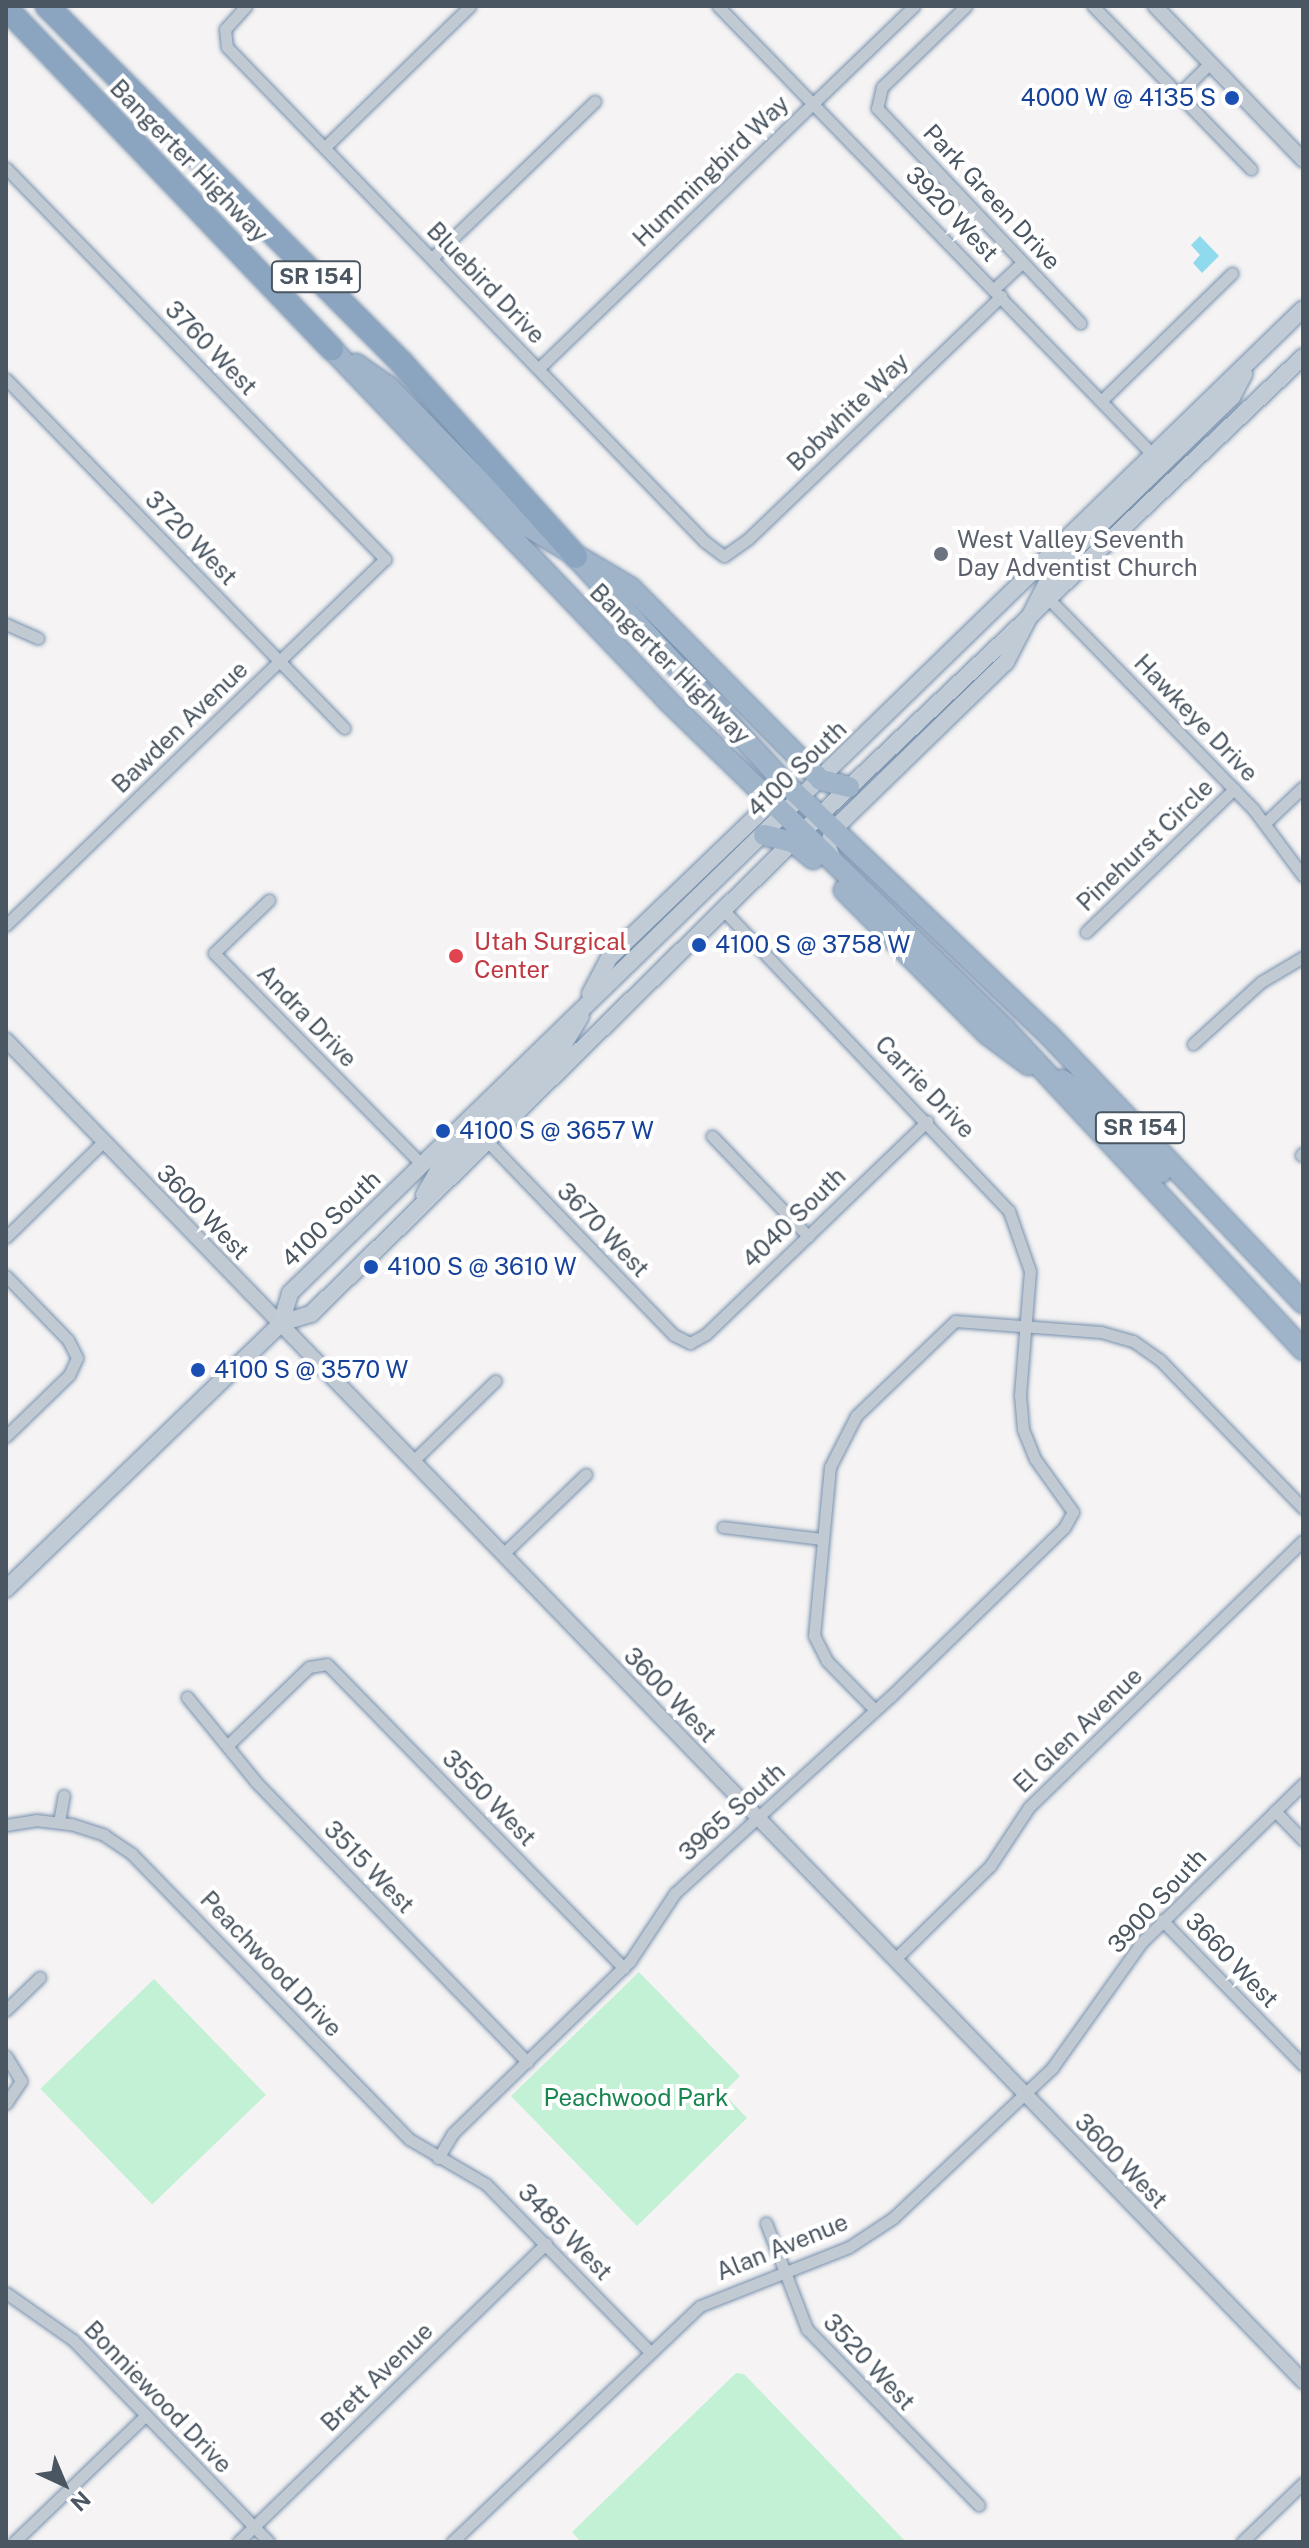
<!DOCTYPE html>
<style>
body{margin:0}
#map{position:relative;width:1309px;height:2548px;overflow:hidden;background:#f5f3f3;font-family:"Public Sans",sans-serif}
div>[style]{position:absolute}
.green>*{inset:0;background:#c3f1d5;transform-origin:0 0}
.water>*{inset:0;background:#90daee}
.roads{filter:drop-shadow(0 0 2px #7690ad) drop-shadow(0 0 2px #7690ad)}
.minor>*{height:11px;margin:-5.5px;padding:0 5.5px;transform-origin:5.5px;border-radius:5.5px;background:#c1cad2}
.tertiary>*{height:14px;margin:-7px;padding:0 7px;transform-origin:7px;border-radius:7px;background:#c1cad2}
.secondary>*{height:16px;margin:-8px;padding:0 8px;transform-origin:8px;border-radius:8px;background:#c1cbd6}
.trunk>*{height:20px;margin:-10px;padding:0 10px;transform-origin:10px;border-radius:10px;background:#9fb4c9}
.motorway>*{height:22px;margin:-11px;padding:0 11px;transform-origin:11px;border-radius:11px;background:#8ba5c1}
.dots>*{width:22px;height:22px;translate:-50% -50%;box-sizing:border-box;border:4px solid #fff;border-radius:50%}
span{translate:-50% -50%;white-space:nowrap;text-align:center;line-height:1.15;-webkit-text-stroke:8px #fff;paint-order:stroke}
.shield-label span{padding:2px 6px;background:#fff;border:2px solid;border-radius:6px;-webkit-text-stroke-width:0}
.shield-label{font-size:22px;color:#4a5661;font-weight:700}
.transit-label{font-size:24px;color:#164399}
.right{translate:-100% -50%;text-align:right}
.left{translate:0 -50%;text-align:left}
.street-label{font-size:24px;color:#4a5661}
.worship-label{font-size:24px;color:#5b616d}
.health-label{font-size:24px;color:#be3a42}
.park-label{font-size:24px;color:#17864f}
.frame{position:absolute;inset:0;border:8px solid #4a5661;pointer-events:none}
.north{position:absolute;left:24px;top:2444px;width:80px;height:80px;-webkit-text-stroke:6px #fff;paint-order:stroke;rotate:136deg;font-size:22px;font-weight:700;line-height:32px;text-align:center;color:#4a5661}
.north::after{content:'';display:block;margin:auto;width:28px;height:36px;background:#4a5661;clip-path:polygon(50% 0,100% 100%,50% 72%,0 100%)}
</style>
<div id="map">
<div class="green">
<div style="clip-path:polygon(639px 1972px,740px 2076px,723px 2093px,747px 2118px,637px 2226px,511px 2096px)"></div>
<div style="left:154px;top:1979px;width:161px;height:158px;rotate:46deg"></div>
<div style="clip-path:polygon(736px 2373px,744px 2374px,906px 2542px,581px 2542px,572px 2532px)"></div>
</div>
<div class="water">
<div style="clip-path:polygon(1200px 236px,1219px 256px,1202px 273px,1193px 263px,1200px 255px,1191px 245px)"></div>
</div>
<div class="roads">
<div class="minor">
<div style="left:246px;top:6px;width:31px;rotate:132deg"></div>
<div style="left:225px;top:29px;width:18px;rotate:84deg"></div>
<div style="left:227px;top:47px;width:687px;rotate:46deg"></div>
<div style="left:704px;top:541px;width:25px;rotate:37deg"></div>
<div style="left:724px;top:556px;width:29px;rotate:-35deg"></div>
<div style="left:748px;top:539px;width:351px;rotate:-43.8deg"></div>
<div style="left:718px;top:6px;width:625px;rotate:45.91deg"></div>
<div style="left:966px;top:6px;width:117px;rotate:136deg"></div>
<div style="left:882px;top:87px;width:22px;rotate:103deg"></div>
<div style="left:877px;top:108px;width:296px;rotate:46.6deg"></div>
<div style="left:1093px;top:6px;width:227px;rotate:45.9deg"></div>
<div style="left:1179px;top:94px;width:44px;rotate:-45deg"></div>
<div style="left:325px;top:147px;width:202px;rotate:-44.2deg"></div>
<div style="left:6px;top:168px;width:545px;rotate:45.89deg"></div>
<div style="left:385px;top:559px;width:527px;rotate:136deg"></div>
<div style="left:432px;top:258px;width:226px;rotate:-43.9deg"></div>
<div style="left:994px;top:289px;width:38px;rotate:-43deg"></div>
<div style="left:539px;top:368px;width:521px;rotate:-43.99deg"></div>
<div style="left:6px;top:379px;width:486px;rotate:45.9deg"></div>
<div style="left:1101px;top:401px;width:183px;rotate:-44.3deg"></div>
<div style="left:1048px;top:598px;width:296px;rotate:45.8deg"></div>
<div style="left:1254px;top:810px;width:82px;rotate:53.4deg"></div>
<div style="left:6px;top:624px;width:35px;rotate:24deg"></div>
<div style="left:1265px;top:823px;width:52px;rotate:-43.5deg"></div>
<div style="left:269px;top:900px;width:76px;rotate:136.1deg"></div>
<div style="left:214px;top:953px;width:297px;rotate:45.5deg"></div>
<div style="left:1086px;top:932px;width:206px;rotate:-44deg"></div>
<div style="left:1193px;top:1044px;width:92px;rotate:-42.4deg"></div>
<div style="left:1261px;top:982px;width:49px;rotate:-30.8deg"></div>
<div style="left:712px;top:1136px;width:139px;rotate:46.2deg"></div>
<div style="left:488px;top:1142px;width:268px;rotate:46.1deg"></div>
<div style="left:674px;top:1335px;width:18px;rotate:27deg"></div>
<div style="left:690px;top:1343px;width:18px;rotate:-29deg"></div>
<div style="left:706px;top:1334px;width:307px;rotate:-43.9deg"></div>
<div style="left:1301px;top:1155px;width:3px;rotate:-45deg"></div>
<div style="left:6px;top:1237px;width:137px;rotate:-44.4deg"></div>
<div style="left:6px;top:1276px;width:89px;rotate:45.9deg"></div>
<div style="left:68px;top:1340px;width:20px;rotate:63deg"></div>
<div style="left:77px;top:1358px;width:19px;rotate:115deg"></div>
<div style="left:69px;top:1375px;width:88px;rotate:135.9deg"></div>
<div style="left:413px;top:1461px;width:115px;rotate:-44.3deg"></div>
<div style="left:723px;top:1527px;width:100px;rotate:6.9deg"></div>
<div style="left:503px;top:1554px;width:115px;rotate:-43.9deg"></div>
<div style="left:187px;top:1697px;width:109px;rotate:50.9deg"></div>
<div style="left:256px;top:1782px;width:390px;rotate:45.9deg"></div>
<div style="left:874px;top:1709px;width:67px;rotate:-134.4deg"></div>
<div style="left:827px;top:1661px;width:28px;rotate:-117deg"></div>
<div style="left:814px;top:1636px;width:170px;rotate:-84.6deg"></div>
<div style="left:830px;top:1467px;width:57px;rotate:-63deg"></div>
<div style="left:856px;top:1416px;width:137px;rotate:-43.8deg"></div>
<div style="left:955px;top:1321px;width:146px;rotate:4.3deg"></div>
<div style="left:1101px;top:1332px;width:33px;rotate:16deg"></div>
<div style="left:1133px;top:1341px;width:33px;rotate:35deg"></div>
<div style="left:1160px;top:1360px;width:206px;rotate:46deg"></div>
<div style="left:229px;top:1744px;width:111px;rotate:-43.9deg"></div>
<div style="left:309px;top:1667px;width:18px;rotate:-9deg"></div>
<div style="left:327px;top:1664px;width:425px;rotate:45.7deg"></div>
<div style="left:1275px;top:1811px;width:40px;rotate:46deg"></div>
<div style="left:59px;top:1822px;width:27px;rotate:-80deg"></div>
<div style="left:6px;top:1825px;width:30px;rotate:-9deg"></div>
<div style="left:36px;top:1820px;width:35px;rotate:7deg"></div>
<div style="left:71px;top:1824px;width:35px;rotate:18deg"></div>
<div style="left:104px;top:1835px;width:34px;rotate:34deg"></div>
<div style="left:132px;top:1854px;width:397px;rotate:45.8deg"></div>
<div style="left:409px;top:2139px;width:89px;rotate:30.3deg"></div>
<div style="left:486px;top:2184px;width:233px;rotate:45.7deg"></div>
<div style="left:1162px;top:1920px;width:202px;rotate:45.8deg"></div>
<div style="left:895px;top:1959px;width:133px;rotate:-44.4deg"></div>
<div style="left:990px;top:1866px;width:71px;rotate:-56.5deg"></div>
<div style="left:1029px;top:1807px;width:382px;rotate:-44.2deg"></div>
<div style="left:6px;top:2010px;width:47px;rotate:-44.1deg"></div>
<div style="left:6px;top:2056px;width:29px;rotate:59deg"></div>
<div style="left:21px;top:2081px;width:27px;rotate:124deg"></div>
<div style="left:438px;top:2158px;width:29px;rotate:-59deg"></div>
<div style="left:453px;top:2133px;width:247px;rotate:-44.2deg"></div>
<div style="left:630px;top:1961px;width:82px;rotate:-56.5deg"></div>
<div style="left:675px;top:1893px;width:291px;rotate:-42.4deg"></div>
<div style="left:890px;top:1697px;width:243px;rotate:-44.2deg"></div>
<div style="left:1064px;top:1528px;width:18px;rotate:-61deg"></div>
<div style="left:1073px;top:1512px;width:65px;rotate:-125.6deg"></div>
<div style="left:1035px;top:1459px;width:32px;rotate:-112deg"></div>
<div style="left:1023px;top:1429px;width:34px;rotate:-95deg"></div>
<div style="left:1020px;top:1395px;width:124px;rotate:-85.4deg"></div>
<div style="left:1030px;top:1271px;width:64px;rotate:-109.3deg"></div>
<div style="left:1009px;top:1211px;width:414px;rotate:-133.5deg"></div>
<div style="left:766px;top:2223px;width:114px;rotate:68.9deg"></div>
<div style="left:807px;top:2329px;width:246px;rotate:45.7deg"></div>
<div style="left:6px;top:2293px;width:82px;rotate:35deg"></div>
<div style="left:73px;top:2340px;width:281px;rotate:45.9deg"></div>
<div style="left:14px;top:2542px;width:183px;rotate:-43.9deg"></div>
<div style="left:238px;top:2542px;width:429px;rotate:-44.1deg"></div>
<div style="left:452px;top:2542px;width:342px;rotate:-43.6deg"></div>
<div style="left:700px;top:2306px;width:160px;rotate:-21.6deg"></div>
<div style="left:849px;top:2247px;width:53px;rotate:-33.4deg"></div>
<div style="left:893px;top:2218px;width:219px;rotate:-43.3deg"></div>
<div style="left:1052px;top:2068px;width:155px;rotate:-54.5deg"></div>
<div style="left:1142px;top:1942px;width:226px;rotate:-44.5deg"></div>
<div style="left:1242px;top:2542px;width:85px;rotate:-44deg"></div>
</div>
<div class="tertiary">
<div style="left:1155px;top:6px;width:214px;rotate:46.1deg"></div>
<div style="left:6px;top:1040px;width:1866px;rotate:45.96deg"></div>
</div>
<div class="secondary">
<div style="left:834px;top:862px;width:16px;rotate:-112deg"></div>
<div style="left:828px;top:847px;width:18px;rotate:-74deg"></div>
<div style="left:833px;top:830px;width:241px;rotate:-44.2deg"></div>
<div style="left:1006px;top:662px;width:102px;rotate:-62.7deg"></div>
<div style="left:1053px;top:571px;width:250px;rotate:-44.2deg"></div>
<div style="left:1232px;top:397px;width:26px;rotate:-62deg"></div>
<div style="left:590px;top:994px;width:41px;rotate:-62.2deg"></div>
<div style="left:609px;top:958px;width:225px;rotate:-43.9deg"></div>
<div style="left:771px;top:802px;width:24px;rotate:-60deg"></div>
<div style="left:424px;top:1195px;width:28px;rotate:-60deg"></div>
<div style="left:438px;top:1171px;width:168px;rotate:-44.3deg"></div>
<div style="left:558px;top:1054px;width:44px;rotate:-58.8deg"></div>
<div style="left:281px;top:1323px;width:31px;rotate:-73deg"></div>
<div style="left:290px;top:1293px;width:1412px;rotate:-44.17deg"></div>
<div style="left:6px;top:1589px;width:383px;rotate:-44deg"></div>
<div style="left:281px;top:1323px;width:31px;rotate:-17deg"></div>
<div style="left:311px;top:1314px;width:711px;rotate:-44.43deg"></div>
<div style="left:819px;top:816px;width:667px;rotate:-43.48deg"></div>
</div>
<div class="trunk">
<div style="left:332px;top:349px;width:482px;rotate:46.3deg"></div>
<div style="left:665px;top:698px;width:475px;rotate:44.2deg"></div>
<div style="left:1005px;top:1029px;width:438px;rotate:47.1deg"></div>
<div style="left:356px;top:364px;width:39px;rotate:35deg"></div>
<div style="left:388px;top:386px;width:190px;rotate:45.9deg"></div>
<div style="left:520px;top:522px;width:129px;rotate:30.7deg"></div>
<div style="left:631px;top:588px;width:270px;rotate:45.3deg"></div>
<div style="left:821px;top:780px;width:29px;rotate:14deg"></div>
<div style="left:576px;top:557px;width:305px;rotate:47.3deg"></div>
<div style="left:783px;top:781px;width:366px;rotate:43.7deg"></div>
<div style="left:1048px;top:1034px;width:371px;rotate:46.5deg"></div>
<div style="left:764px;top:835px;width:30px;rotate:14deg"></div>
<div style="left:793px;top:842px;width:26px;rotate:40deg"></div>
<div style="left:844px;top:890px;width:203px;rotate:45.2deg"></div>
<div style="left:987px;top:1034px;width:52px;rotate:36.4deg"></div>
<div style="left:1062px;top:1080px;width:38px;rotate:33deg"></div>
<div style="left:1094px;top:1101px;width:98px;rotate:46.7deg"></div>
</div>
<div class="motorway">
<div style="left:47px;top:6px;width:505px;rotate:45.16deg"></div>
<div style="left:403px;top:364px;width:259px;rotate:48.1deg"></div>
<div style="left:6px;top:8px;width:472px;rotate:46.3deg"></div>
</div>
</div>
<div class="dots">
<div style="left:1232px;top:98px;background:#1a4fb4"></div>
<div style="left:941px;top:554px;background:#6b7280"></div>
<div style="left:699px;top:945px;background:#1a4fb4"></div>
<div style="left:456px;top:956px;background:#e0444e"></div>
<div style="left:443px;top:1131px;background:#1a4fb4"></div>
<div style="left:371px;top:1267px;background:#1a4fb4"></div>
<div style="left:198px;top:1370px;background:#1a4fb4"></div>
</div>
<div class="shield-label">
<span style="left:316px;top:277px">SR 154</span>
<span style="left:1140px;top:1128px">SR 154</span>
</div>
<div class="transit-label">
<span class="right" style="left:1216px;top:98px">4000 W @ 4135 S</span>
<span class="left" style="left:715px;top:945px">4100 S @ 3758 W</span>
<span class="left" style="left:459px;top:1131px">4100 S @ 3657 W</span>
<span class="left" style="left:387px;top:1267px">4100 S @ 3610 W</span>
<span class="left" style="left:214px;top:1370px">4100 S @ 3570 W</span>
</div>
<div class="street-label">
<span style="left:189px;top:161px;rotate:46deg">Bangerter Highway</span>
<span style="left:711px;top:171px;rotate:-44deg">Hummingbird Way</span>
<span style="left:992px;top:197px;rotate:47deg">Park Green Drive</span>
<span style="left:952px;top:214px;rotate:46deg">3920 West</span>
<span style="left:486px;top:283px;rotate:46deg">Bluebird Drive</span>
<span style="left:211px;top:348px;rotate:46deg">3760 West</span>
<span style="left:848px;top:412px;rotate:-44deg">Bobwhite Way</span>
<span style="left:191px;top:538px;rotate:46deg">3720 West</span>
<span style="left:670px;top:664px;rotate:45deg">Bangerter Highway</span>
<span style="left:1196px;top:718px;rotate:46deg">Hawkeye Drive</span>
<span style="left:180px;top:727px;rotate:-44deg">Bawden Avenue</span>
<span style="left:797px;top:769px;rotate:-44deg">4100 South</span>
<span style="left:1145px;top:845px;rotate:-44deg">Pinehurst Circle</span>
<span style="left:307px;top:1016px;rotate:46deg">Andra Drive</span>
<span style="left:925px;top:1087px;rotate:46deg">Carrie Drive</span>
<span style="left:203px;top:1212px;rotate:46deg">3600 West</span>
<span style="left:794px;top:1218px;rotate:-44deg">4040 South</span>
<span style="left:331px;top:1219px;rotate:-44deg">4100 South</span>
<span style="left:603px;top:1230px;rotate:46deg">3670 West</span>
<span style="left:670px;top:1695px;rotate:46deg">3600 West</span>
<span style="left:1078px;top:1730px;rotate:-44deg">El Glen Avenue</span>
<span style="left:489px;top:1798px;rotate:46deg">3550 West</span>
<span style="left:732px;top:1812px;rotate:-42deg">3965 South</span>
<span style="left:369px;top:1867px;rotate:46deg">3515 West</span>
<span style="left:1157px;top:1901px;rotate:-47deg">3900 South</span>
<span style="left:1232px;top:1960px;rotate:46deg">3660 West</span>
<span style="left:271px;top:1964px;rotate:46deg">Peachwood Drive</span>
<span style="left:1121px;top:2161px;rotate:46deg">3600 West</span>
<span style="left:565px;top:2232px;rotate:46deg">3485 West</span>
<span style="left:782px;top:2247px;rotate:-22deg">Alan Avenue</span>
<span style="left:869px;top:2362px;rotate:47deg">3520 West</span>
<span style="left:377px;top:2377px;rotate:-44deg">Brett Avenue</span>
<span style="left:158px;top:2397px;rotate:46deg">Bonniewood Drive</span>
</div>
<div class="worship-label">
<span class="left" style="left:957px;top:554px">West Valley Seventh<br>Day Adventist Church</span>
</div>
<div class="health-label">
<span class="left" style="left:474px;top:956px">Utah Surgical<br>Center</span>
</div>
<div class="park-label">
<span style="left:636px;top:2098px">Peachwood Park</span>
</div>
<div class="frame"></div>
<div class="north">N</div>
</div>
